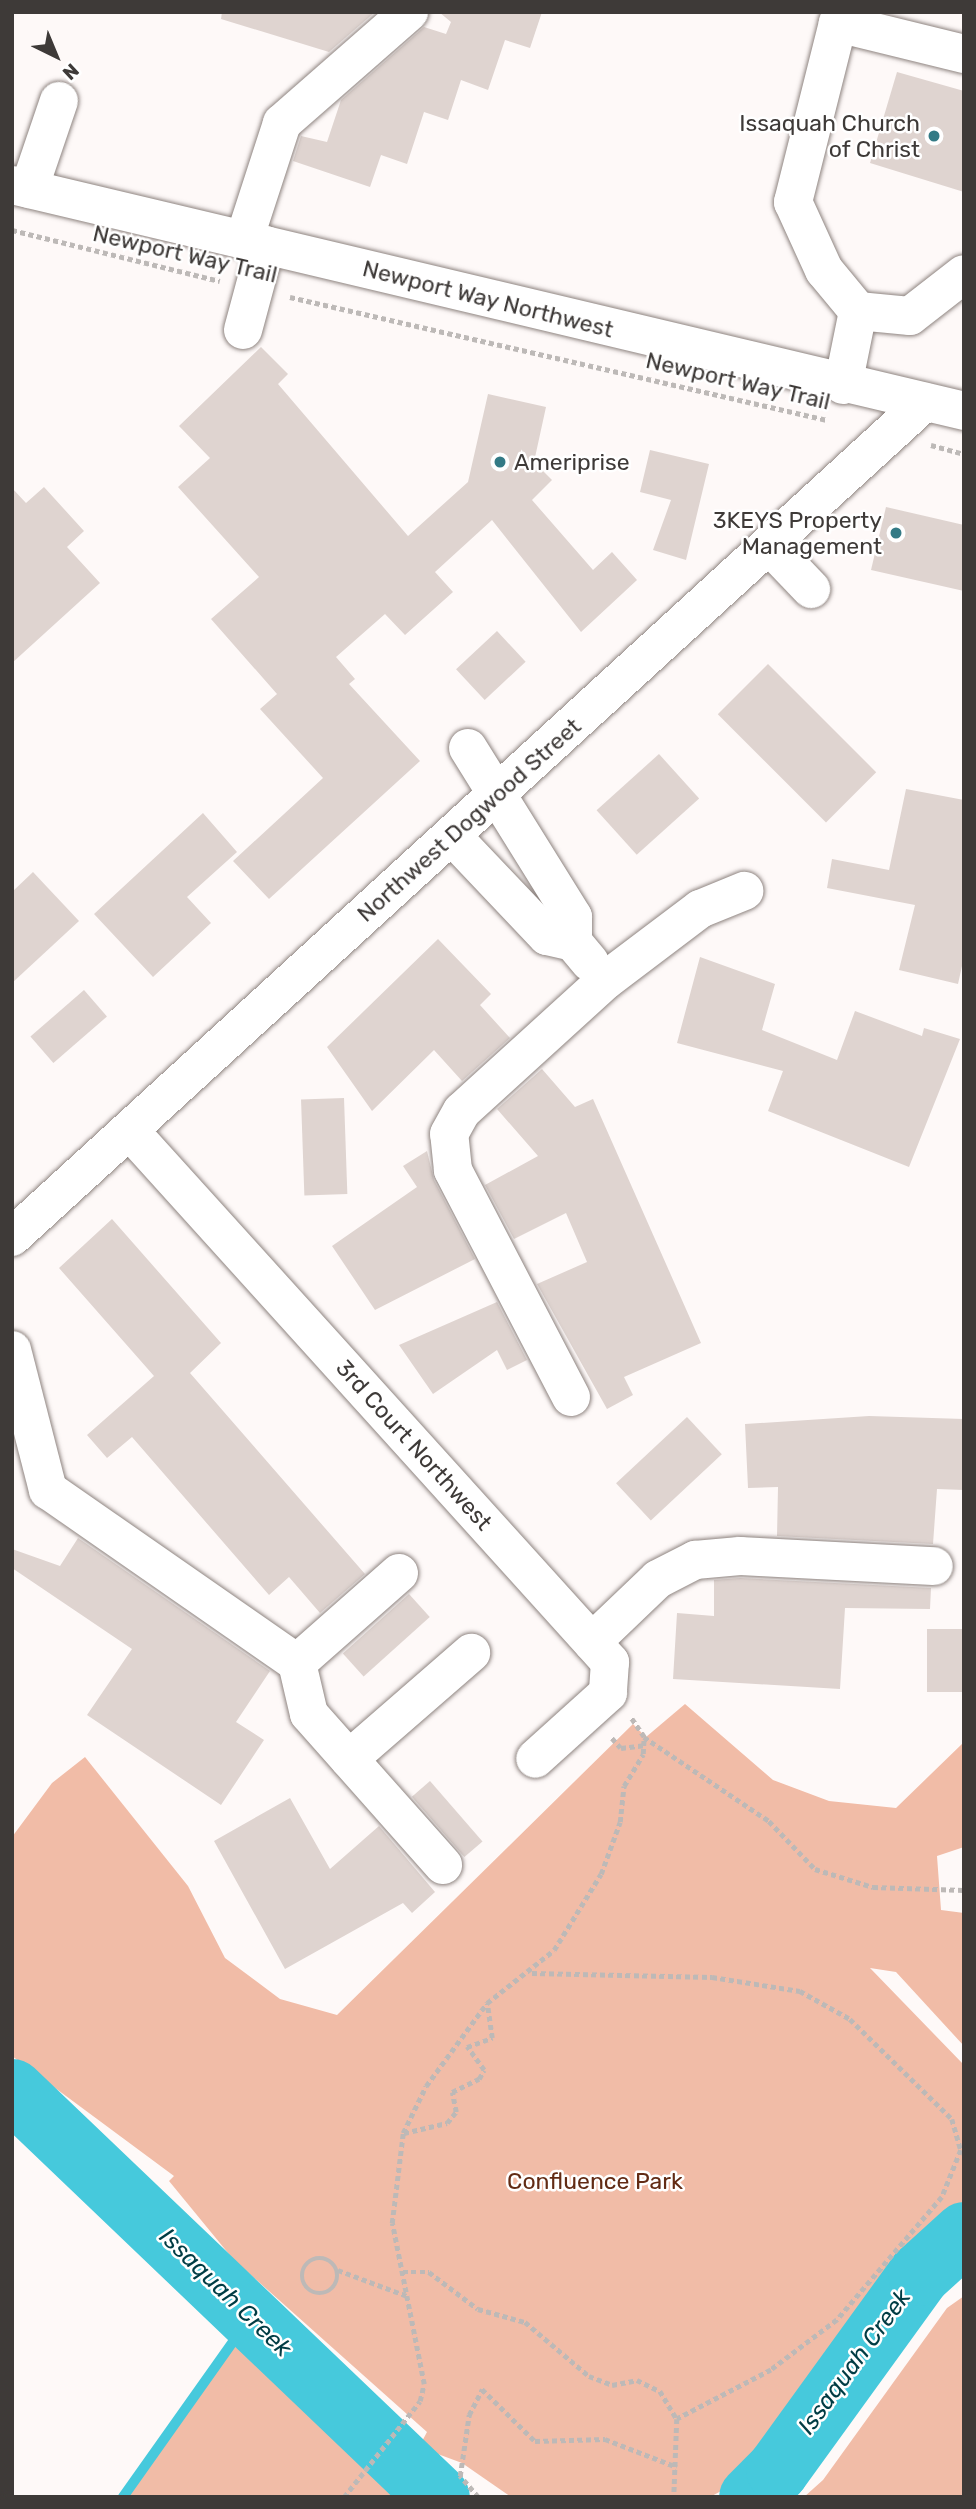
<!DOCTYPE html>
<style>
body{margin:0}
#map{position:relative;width:976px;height:2509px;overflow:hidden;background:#fef9f8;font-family:Rubik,sans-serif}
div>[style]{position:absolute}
.green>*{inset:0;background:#f1bca7}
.stream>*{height:10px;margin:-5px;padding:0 5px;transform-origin:5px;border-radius:5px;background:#46c9dc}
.river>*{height:63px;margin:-31.5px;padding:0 31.5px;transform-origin:31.5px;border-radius:31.5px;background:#46c9dc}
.building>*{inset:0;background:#dfd4d0;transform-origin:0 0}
.path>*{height:4.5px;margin-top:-2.25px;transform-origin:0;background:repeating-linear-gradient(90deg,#bdb9b7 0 5px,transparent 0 8.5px)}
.path>.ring{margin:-2.25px;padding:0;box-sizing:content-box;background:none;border:4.5px solid #bdb9b7;border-radius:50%}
.roads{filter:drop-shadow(0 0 2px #8e8480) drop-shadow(0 0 2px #8e8480)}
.minor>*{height:38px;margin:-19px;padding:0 19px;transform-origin:19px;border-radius:19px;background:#fff}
.dots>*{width:19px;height:19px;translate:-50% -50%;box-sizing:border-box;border:4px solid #fff;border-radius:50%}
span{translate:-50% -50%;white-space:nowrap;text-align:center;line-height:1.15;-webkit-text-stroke:5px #fff;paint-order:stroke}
.poi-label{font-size:23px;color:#3e3a38}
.right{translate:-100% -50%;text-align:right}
.left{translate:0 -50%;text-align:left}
.street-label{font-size:23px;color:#3e3a38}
.park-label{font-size:23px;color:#622b14}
.water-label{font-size:24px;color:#003c44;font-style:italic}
.frame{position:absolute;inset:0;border:14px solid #3e3a38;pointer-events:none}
.north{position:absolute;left:21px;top:21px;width:70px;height:70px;-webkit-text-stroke:5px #fff;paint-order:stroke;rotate:137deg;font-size:19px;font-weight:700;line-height:28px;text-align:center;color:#3e3a38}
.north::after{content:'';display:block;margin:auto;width:24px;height:32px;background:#3e3a38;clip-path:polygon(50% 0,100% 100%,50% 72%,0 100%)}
</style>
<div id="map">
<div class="green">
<div style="clip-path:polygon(685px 1704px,773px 1780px,829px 1801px,896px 1808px,964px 1742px,964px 1847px,937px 1856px,941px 1910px,964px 1913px,964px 2046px,896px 1972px,870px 1968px,964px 2065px,964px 2219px,931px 2227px,813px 2392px,723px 2490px,710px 2497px,511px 2497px,462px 2463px,419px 2447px,427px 2432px,233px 2259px,169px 2181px,174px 2176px,12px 2056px,12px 1837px,52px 1783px,85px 1757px,188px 1886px,225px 1958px,280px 1999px,337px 2015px,633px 1724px,646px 1737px)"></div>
<div style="clip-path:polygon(964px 2296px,964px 2497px,804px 2497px,823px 2480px,947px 2308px)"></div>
<div style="clip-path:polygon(251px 2316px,380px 2441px,438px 2497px,123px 2497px)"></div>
</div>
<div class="stream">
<div style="left:123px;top:2497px;width:222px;rotate:-54.7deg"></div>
</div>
<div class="river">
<div style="left:12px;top:2090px;width:589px;rotate:43.69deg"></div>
<div style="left:750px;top:2497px;width:38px;rotate:-45deg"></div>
<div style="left:777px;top:2470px;width:242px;rotate:-54.1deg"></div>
<div style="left:919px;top:2274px;width:61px;rotate:-42.3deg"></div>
</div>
<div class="building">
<div style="clip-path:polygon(222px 12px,375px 12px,329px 52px,221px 19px)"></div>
<div style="clip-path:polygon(439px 12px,542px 12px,530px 48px,505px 40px,488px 90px,461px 80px,448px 120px,424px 112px,407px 164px,381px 155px,370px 187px,293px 161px,301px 136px,327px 142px,341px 100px,424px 27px,446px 34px,451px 22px)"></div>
<div style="clip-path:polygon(897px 72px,964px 91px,964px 192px,870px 163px)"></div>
<div style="clip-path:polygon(261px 347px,288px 374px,278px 384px,408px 536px,468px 482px,488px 394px,546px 407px,534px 462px,552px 480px,532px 500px,593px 570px,612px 552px,637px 580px,581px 632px,492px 520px,435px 572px,453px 592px,405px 635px,385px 614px,336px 657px,355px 679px,349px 684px,420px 761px,269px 899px,233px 861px,323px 778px,260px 709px,277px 694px,211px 619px,259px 577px,178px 487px,210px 458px,179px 426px)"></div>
<div style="clip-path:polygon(650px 450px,709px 464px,686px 560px,653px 550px,671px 500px,640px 492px)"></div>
<div style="clip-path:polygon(44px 487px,84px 531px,67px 547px,100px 583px,12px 663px,12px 488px,26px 503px)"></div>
<div style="clip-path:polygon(886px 507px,964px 525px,964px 591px,871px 570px)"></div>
<div style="left:497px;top:631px;width:42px;height:56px;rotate:47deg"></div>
<div style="left:768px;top:664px;width:153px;height:71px;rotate:45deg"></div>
<div style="left:659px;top:754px;width:60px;height:84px;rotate:48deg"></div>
<div style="clip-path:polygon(906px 789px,964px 800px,964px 957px,958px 984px,899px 970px,915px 905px,827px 888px,832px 859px,889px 870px)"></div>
<div style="clip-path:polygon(203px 813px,237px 852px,187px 897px,211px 923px,153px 977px,94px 914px)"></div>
<div style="clip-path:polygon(33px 872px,79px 921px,12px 983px,12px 892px)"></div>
<div style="clip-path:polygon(438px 939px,491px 994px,480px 1005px,510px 1038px,462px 1081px,434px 1050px,372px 1111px,327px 1047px)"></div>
<div style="clip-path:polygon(700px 957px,775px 984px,762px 1030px,837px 1060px,855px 1011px,922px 1036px,924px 1028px,960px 1039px,909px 1167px,768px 1111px,783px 1071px,677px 1043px)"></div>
<div style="left:84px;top:990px;width:35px;height:71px;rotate:49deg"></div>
<div style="clip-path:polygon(542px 1069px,575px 1107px,593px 1099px,701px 1343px,624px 1377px,633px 1395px,607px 1409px,537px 1284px,587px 1262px,566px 1213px,514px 1239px,485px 1185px,538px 1156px,497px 1109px)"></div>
<div style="left:344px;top:1098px;width:96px;height:43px;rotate:88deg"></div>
<div style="clip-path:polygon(427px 1151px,434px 1180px,475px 1259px,375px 1310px,332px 1246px,417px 1187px,403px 1166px)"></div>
<div style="clip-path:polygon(112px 1219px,221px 1343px,190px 1373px,365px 1574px,320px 1613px,289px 1577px,269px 1595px,132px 1437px,107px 1458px,87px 1435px,154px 1376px,59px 1268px)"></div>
<div style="clip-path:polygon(497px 1302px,527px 1360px,507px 1370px,497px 1350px,433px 1394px,399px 1345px)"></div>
<div style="clip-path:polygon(869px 1416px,964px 1419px,964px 1490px,937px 1489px,933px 1544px,777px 1536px,778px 1487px,748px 1488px,745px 1424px)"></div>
<div style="left:687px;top:1417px;width:51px;height:97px;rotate:47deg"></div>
<div style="clip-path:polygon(78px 1538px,270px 1671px,236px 1722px,264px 1740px,221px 1805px,87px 1715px,132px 1649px,12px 1568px,12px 1549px,60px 1566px)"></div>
<div style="clip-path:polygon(740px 1578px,931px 1588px,930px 1609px,845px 1608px,840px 1689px,673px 1679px,677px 1613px,714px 1616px,714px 1580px)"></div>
<div style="left:409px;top:1594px;width:31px;height:89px;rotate:48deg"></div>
<div style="left:964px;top:1629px;width:63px;height:37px;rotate:90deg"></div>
<div style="left:430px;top:1781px;width:80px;height:24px;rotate:49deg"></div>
<div style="clip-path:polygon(290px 1798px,330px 1869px,379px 1826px,435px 1892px,412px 1913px,403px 1903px,285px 1969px,214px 1841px)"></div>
</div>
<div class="path">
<div style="left:12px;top:230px;width:214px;rotate:13.8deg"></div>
<div style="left:290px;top:297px;width:551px;rotate:12.9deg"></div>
<div style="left:931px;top:445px;width:34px;rotate:15deg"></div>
<div style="left:644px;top:1737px;width:151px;rotate:33.9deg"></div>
<div style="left:769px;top:1821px;width:66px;rotate:46.2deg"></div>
<div style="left:815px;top:1869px;width:61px;rotate:17.2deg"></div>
<div style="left:873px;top:1887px;width:91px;rotate:1.9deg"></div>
<div style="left:612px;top:1738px;width:13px;rotate:48deg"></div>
<div style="left:621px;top:1748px;width:23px;rotate:-7deg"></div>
<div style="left:532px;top:1973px;width:180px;rotate:1.3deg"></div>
<div style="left:712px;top:1977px;width:89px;rotate:9deg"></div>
<div style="left:800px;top:1991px;width:57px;rotate:29.2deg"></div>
<div style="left:850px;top:2019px;width:143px;rotate:44.4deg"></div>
<div style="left:952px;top:2119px;width:32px;rotate:74deg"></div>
<div style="left:961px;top:2150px;width:51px;rotate:112deg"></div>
<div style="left:942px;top:2197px;width:162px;rotate:130.5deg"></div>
<div style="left:837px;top:2320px;width:83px;rotate:142.9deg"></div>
<div style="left:771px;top:2370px;width:106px;rotate:152.5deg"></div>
<div style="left:404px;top:2133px;width:44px;rotate:-13.1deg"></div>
<div style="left:447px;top:2123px;width:14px;rotate:-51deg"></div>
<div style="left:456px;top:2112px;width:20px;rotate:-101deg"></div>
<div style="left:452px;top:2092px;width:30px;rotate:-26deg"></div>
<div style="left:479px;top:2079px;width:10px;rotate:-61deg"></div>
<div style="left:484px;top:2070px;width:29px;rotate:-126deg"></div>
<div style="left:467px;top:2047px;width:27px;rotate:-20deg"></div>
<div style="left:492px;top:2038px;width:35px;rotate:-98deg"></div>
<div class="ring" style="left:302px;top:2258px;width:31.5px;height:31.5px"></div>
<div style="left:338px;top:2270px;width:74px;rotate:20.6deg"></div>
<div style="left:403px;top:2272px;width:26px"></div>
<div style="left:429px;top:2272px;width:61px;rotate:37.1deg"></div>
<div style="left:478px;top:2309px;width:49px;rotate:15.5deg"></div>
<div style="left:525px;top:2322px;width:84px;rotate:40.2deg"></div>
<div style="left:589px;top:2376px;width:25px;rotate:21deg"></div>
<div style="left:612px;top:2385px;width:25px;rotate:-11deg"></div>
<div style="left:637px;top:2380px;width:25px;rotate:26deg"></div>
<div style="left:660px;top:2391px;width:33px;rotate:59deg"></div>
<div style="left:677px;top:2419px;width:78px;rotate:92.2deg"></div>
<div style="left:344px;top:2497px;width:122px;rotate:-51.6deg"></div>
<div style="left:420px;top:2401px;width:17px;rotate:-77deg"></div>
<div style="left:424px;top:2384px;width:164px;rotate:-101.2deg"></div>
<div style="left:392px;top:2223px;width:91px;rotate:-83deg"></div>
<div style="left:403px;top:2133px;width:52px;rotate:-63.9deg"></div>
<div style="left:426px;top:2086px;width:103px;rotate:-53.7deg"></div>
<div style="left:487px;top:2003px;width:85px;rotate:-38.3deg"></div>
<div style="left:554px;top:1950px;width:89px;rotate:-58.3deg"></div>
<div style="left:601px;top:1874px;width:55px;rotate:-69.9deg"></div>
<div style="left:620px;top:1822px;width:36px;rotate:-84deg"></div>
<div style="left:624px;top:1786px;width:37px;rotate:-59deg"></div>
<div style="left:643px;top:1754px;width:17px;rotate:-87deg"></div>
<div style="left:644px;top:1737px;width:23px;rotate:-124deg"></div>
<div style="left:478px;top:2497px;width:28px;rotate:-131deg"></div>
<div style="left:460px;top:2476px;width:62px;rotate:-81.6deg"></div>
<div style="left:469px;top:2415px;width:29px;rotate:-63deg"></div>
<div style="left:482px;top:2389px;width:74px;rotate:44.5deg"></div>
<div style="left:535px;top:2441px;width:70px;rotate:-1.6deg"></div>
<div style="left:605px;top:2439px;width:77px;rotate:21.3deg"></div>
</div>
<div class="roads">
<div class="minor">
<div style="left:964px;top:54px;width:130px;rotate:-166.2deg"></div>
<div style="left:838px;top:23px;width:185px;rotate:104.1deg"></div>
<div style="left:793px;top:202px;width:75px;rotate:65.5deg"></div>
<div style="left:824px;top:270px;width:53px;rotate:50.3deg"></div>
<div style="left:858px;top:311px;width:52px;rotate:5.5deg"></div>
<div style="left:910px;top:316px;width:68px;rotate:-37.9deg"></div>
<div style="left:12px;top:185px;width:978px;rotate:13.35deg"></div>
<div style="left:29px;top:189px;width:93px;rotate:-71.2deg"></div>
<div style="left:244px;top:240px;width:123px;rotate:-72deg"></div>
<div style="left:282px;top:123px;width:169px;rotate:-41.2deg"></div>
<div style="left:243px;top:330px;width:88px;rotate:-74.9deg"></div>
<div style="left:843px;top:385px;width:76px;rotate:-78.5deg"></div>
<div style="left:769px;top:545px;width:61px;rotate:46.3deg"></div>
<div style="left:468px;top:748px;width:199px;rotate:58.1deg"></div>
<div style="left:573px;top:917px;width:25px;rotate:90deg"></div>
<div style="left:452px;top:836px;width:138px;rotate:46.5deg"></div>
<div style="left:547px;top:936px;width:27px;rotate:13deg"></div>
<div style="left:573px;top:942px;width:26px;rotate:50deg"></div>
<div style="left:130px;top:1131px;width:716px;rotate:47.89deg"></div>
<div style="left:610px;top:1662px;width:31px;rotate:94deg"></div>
<div style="left:608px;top:1693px;width:98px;rotate:137.9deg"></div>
<div style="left:12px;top:1237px;width:1237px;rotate:-42.45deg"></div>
<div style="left:12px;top:1350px;width:145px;rotate:75.6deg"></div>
<div style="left:48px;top:1490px;width:303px;rotate:34.8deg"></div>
<div style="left:297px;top:1663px;width:52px;rotate:76.8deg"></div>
<div style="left:309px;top:1714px;width:202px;rotate:48.4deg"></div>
<div style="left:571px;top:1397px;width:256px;rotate:-117.5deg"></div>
<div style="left:453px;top:1170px;width:36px;rotate:-96deg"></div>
<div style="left:449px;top:1134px;width:26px;rotate:-61deg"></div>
<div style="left:462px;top:1111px;width:195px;rotate:-42.3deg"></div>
<div style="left:606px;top:980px;width:118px;rotate:-37.1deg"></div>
<div style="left:700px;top:909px;width:48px;rotate:-22.2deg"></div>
<div style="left:592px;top:1642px;width:91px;rotate:-43.7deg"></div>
<div style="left:658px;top:1579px;width:42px;rotate:-27.2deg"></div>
<div style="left:695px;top:1560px;width:45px;rotate:-5.1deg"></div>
<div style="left:740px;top:1556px;width:194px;rotate:3deg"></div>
<div style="left:297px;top:1663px;width:136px;rotate:-41.4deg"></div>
<div style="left:349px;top:1759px;width:162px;rotate:-41deg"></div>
</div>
</div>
<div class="dots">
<div style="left:934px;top:136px;background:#337a85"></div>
<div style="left:500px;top:462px;background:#337a85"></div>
<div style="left:896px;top:533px;background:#337a85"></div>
</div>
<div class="poi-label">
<span class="right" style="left:920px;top:136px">Issaquah Church<br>of Christ</span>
<span class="left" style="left:514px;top:462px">Ameriprise</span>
<span class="right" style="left:882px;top:533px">3KEYS Property<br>Management</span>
</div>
<div class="street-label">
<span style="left:185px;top:254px;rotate:13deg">Newport Way Trail</span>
<span style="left:488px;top:299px;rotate:14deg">Newport Way Northwest</span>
<span style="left:738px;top:381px;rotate:13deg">Newport Way Trail</span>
<span style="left:469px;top:820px;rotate:-42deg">Northwest Dogwood Street</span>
<span style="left:414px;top:1445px;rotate:48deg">3rd Court Northwest</span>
</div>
<div class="park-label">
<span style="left:595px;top:2181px">Confluence Park</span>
</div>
<div class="water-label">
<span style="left:225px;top:2293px;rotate:44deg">Issaquah Creek</span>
<span style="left:855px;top:2362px;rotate:-54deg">Issaquah Creek</span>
</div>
<div class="frame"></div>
<div class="north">N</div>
</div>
